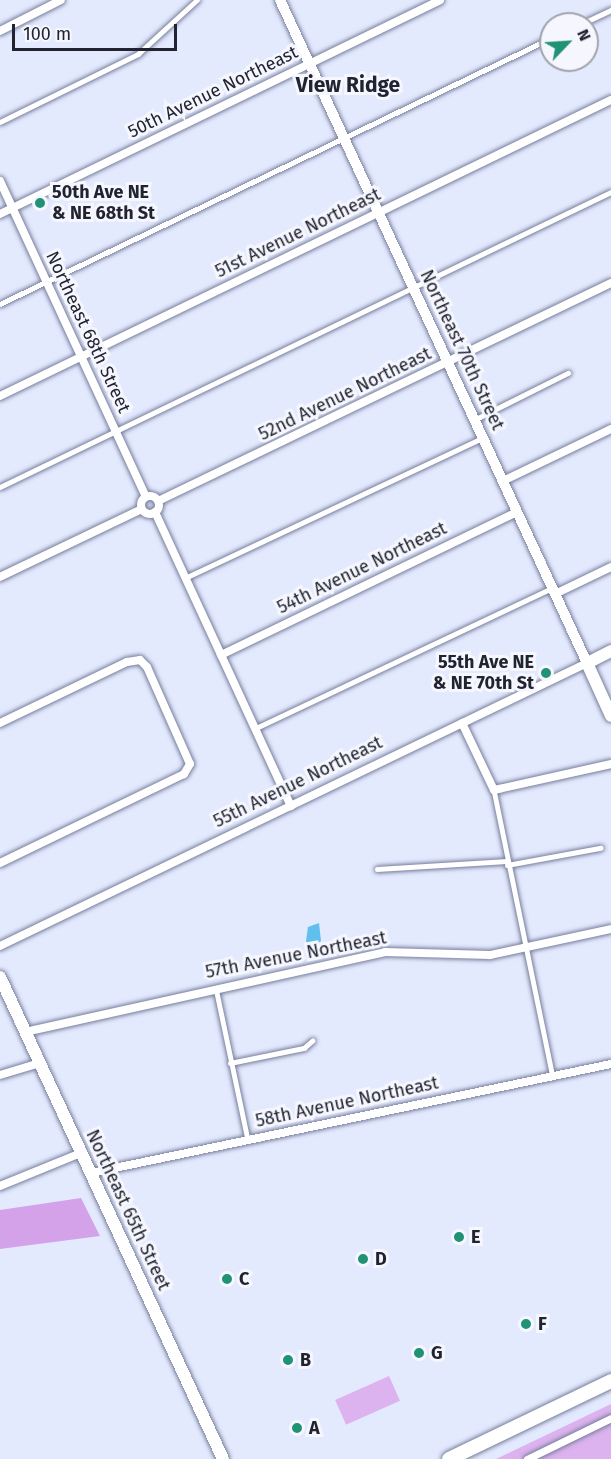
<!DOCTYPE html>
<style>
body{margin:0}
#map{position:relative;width:611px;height:1459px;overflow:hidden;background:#e4eafe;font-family:"Fira Sans",sans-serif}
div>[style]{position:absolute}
.green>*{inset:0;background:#ddb3ef;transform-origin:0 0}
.forest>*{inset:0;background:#d3a2e9}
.water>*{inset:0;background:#61bfee}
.roads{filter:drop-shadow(0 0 2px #777e9c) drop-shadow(0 0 2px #777e9c)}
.service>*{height:4.5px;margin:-2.25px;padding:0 2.25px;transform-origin:2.25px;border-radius:2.25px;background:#fff}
.pedestrian>*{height:7px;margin:-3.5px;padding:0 3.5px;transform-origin:3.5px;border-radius:3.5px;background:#fff}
.minor>*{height:8px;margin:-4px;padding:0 4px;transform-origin:4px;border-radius:4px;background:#fff}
.minor>.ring{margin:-4px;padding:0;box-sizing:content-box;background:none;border:8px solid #fff;border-radius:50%}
.tertiary>*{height:10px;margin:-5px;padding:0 5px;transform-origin:5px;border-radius:5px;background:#fff}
.secondary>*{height:12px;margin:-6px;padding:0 6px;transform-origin:6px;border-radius:6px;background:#fff}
.primary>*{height:14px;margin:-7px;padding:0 7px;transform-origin:7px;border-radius:7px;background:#fff}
.dots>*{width:16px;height:16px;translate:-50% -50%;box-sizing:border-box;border:3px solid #f6f7fe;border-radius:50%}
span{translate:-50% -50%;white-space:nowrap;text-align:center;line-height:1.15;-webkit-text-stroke:6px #f6f7fe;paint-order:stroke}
.street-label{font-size:18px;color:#212430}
.poi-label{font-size:18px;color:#212430;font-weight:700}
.left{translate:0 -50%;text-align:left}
.right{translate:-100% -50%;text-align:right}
.quarter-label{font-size:21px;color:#212430;font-weight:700}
.north{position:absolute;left:539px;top:12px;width:60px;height:60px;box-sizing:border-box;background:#f6f7fe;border:2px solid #a1a3ac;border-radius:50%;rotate:65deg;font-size:16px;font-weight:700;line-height:24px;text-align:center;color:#212430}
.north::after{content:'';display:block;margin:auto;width:21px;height:27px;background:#209275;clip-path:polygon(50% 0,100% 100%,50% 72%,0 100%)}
.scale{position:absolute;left:12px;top:24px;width:165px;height:27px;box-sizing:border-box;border:3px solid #212430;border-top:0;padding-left:8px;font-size:18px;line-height:21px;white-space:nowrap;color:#212430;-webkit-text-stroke:4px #f6f7fe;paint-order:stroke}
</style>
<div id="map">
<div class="green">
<div style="left:389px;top:1376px;width:27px;height:59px;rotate:66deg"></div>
<div style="clip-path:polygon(611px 1404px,611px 1459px,496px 1459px)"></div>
</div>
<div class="forest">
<div style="clip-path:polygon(81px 1198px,100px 1236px,0 1249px,0 1210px)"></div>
</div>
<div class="water">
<div style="clip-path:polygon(319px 923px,321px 941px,311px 948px,306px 941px,308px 927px)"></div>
</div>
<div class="roads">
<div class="service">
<div style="left:581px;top:24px;width:33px;rotate:-25deg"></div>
<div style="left:0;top:122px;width:154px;rotate:-26.2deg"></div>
<div style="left:138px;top:54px;width:80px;rotate:-42.5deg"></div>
<div style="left:0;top:304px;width:612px;rotate:-25.77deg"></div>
<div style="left:474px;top:420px;width:105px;rotate:-26.6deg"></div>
<div style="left:0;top:487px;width:678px;rotate:-25.77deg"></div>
<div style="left:185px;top:578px;width:328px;rotate:-25.2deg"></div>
<div style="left:256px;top:728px;width:327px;rotate:-25.3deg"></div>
<div style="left:494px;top:790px;width:293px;rotate:78.4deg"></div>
<div style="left:507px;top:865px;width:95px;rotate:-10.4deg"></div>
<div style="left:377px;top:869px;width:130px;rotate:-3.5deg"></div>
<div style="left:216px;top:988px;width:155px;rotate:78.1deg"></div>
<div style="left:230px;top:1063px;width:76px;rotate:-11.5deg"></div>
<div style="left:304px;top:1048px;width:11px;rotate:-41deg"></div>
</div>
<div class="pedestrian">
<div style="left:527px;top:1459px;width:93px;rotate:-26deg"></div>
</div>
<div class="minor">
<div style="left:0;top:31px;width:68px;rotate:-26.9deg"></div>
<div style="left:0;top:181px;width:348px;rotate:65.2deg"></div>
<div style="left:0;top:214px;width:489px;rotate:-25.9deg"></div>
<div style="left:0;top:396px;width:679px;rotate:-25.85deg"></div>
<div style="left:503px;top:481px;width:120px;rotate:-25.7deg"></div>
<div class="ring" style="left:141px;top:496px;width:10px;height:10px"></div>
<div style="left:158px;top:501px;width:503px;rotate:-25.7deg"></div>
<div style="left:155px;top:512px;width:324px;rotate:65.2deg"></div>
<div style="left:0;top:577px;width:157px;rotate:-25.6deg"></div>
<div style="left:555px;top:594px;width:62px;rotate:-25.7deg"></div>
<div style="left:221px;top:655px;width:329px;rotate:-25.8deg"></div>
<div style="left:0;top:723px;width:141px;rotate:-25.7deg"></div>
<div style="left:127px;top:662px;width:13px;rotate:-9deg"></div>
<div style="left:140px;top:660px;width:10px;rotate:45deg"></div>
<div style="left:147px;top:667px;width:106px;rotate:66.1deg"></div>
<div style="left:190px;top:764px;width:12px;rotate:121deg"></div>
<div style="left:184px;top:774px;width:204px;rotate:154.2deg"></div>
<div style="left:462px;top:723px;width:74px;rotate:64.5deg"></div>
<div style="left:494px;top:790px;width:120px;rotate:-12.5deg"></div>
<div style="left:0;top:946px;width:652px;rotate:-25.74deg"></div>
<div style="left:25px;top:1032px;width:369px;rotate:-12.5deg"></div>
<div style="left:385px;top:952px;width:105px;rotate:1.6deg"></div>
<div style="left:490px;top:955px;width:124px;rotate:-12.1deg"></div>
<div style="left:0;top:1075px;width:42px;rotate:-16.7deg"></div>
<div style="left:91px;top:1173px;width:531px;rotate:-11.84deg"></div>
<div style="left:0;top:1186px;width:87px;rotate:-22.2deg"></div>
</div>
<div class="tertiary">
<div style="left:280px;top:0;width:731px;rotate:65.15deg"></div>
</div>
<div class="secondary">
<div style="left:611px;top:651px;width:27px;rotate:153deg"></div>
<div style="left:587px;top:663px;width:58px;rotate:65.6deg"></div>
<div style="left:0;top:977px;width:531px;rotate:65.17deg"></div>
</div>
<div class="primary">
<div style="left:449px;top:1459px;width:180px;rotate:-25.7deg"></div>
</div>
</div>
<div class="dots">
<div style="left:40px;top:203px;background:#209275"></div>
<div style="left:546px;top:673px;background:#209275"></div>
<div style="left:459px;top:1237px;background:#209275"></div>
<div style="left:363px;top:1259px;background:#209275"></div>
<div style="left:227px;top:1279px;background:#209275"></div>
<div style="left:526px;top:1324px;background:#209275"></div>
<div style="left:419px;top:1353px;background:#209275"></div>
<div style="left:288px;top:1360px;background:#209275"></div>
<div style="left:297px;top:1428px;background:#209275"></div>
</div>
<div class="street-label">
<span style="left:213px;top:92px;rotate:-26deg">50th Avenue Northeast</span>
<span style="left:298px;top:233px;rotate:-26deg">51st Avenue Northeast</span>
<span style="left:88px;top:332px;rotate:65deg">Northeast 68th Street</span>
<span style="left:462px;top:350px;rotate:65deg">Northeast 70th Street</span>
<span style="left:345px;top:394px;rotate:-26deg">52nd Avenue Northeast</span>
<span style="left:362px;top:568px;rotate:-26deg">54th Avenue Northeast</span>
<span style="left:298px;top:782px;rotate:-26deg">55th Avenue Northeast</span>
<span style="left:296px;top:955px;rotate:-11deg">57th Avenue Northeast</span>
<span style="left:347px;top:1102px;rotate:-12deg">58th Avenue Northeast</span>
<span style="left:128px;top:1210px;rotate:65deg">Northeast 65th Street</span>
</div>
<div class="poi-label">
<span class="left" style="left:52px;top:203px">50th Ave NE<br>&amp; NE 68th St</span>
<span class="right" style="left:534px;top:673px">55th Ave NE<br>&amp; NE 70th St</span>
<span class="left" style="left:471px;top:1237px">E</span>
<span class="left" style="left:375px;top:1259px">D</span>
<span class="left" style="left:239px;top:1279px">C</span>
<span class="left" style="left:538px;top:1324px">F</span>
<span class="left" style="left:431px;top:1353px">G</span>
<span class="left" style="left:300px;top:1360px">B</span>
<span class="left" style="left:309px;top:1428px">A</span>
</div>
<div class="quarter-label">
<span style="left:348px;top:85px">View Ridge</span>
</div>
<div class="north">N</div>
<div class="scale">100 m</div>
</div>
